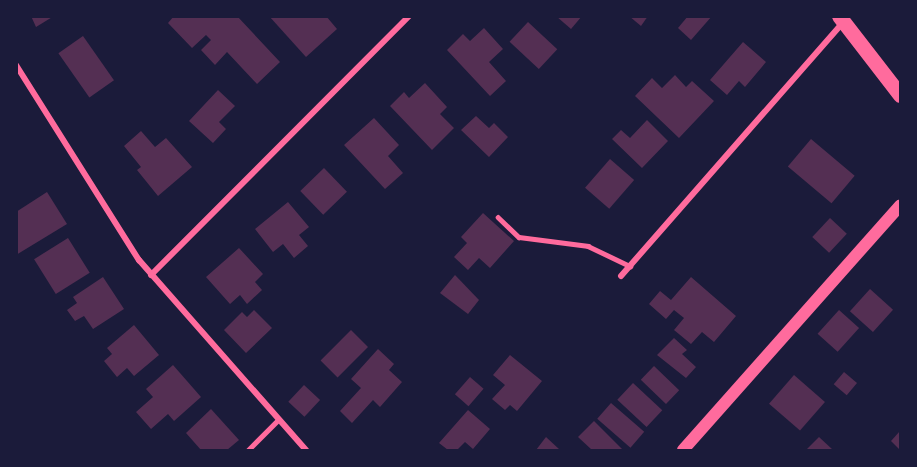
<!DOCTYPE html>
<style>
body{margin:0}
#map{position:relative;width:917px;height:467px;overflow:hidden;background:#1b1b3a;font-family:Inter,sans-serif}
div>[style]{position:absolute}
.building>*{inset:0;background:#542f53;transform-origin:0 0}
.service>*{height:4.5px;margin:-2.25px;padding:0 2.25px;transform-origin:2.25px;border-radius:2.25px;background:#ff6b9d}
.minor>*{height:6px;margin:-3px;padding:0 3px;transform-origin:3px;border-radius:3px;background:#ff6b9d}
.secondary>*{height:12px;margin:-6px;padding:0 6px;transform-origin:6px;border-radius:6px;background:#ff6b9d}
.primary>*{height:15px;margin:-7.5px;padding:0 7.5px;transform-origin:7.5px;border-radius:7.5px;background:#ff6b9d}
span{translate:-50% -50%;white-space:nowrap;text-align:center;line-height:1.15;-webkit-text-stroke:5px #1b1b3a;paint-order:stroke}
.frame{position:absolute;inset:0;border:18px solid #1b1b3a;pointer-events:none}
</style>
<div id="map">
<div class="building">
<div style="clip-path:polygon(31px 16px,54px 16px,36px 27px)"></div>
<div style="clip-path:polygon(174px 16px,237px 16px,280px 62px,257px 84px,227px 52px,215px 65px,201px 50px,211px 40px,206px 35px,192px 48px,168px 23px)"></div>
<div style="clip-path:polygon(269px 16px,326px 16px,337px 29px,306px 57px)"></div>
<div style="clip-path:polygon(556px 16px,582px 16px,571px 29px)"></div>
<div style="clip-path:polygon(629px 16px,648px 16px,641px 26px)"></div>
<div style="clip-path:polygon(688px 16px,712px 16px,691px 40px,678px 28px)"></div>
<div style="left:528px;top:22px;width:40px;height:27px;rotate:43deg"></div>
<div style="clip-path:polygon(484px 28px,503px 49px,489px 62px,506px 81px,490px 96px,447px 50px,463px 34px,470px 41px)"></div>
<div style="left:83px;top:36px;width:54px;height:30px;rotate:55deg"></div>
<div style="clip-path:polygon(743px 42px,766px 62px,745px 87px,739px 81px,727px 95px,710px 80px)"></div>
<div style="clip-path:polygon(675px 75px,686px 87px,692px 81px,714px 101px,679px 138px,635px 96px,652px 78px,662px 88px)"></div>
<div style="clip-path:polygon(425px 83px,447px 107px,440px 114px,454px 128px,432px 150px,390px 106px,404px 92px,409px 98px)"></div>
<div style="clip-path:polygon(218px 90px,235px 106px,219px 122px,226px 129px,213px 143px,189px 121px)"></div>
<div style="clip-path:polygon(476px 116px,489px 128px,494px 123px,508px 137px,489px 157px,461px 130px)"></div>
<div style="clip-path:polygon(374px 118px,399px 145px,388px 156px,403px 173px,385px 189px,344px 145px)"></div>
<div style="clip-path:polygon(647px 120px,668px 141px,642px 168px,612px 139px,621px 130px,630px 138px)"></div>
<div style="clip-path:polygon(141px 131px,155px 147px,166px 138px,192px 167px,158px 196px,137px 170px,141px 167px,124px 146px)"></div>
<div style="left:811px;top:139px;width:57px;height:36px;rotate:40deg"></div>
<div style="left:610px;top:159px;width:32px;height:38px;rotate:41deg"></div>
<div style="left:324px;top:168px;width:33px;height:33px;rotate:46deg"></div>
<div style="clip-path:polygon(47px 192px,67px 224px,16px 255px,16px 212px)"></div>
<div style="clip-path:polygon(288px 202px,309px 227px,299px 235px,308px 246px,294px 258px,283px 244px,273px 252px,255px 229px)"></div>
<div style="clip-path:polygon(483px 213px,514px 241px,490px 268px,479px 258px,468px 270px,454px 257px,467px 243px,461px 237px)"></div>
<div style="left:830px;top:218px;width:23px;height:26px;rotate:43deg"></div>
<div style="left:68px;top:238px;width:41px;height:40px;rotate:58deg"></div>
<div style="clip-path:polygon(239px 248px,263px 274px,255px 282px,262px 290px,247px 304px,240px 295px,230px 304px,206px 277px)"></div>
<div style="clip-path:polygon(455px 275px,479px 300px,468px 314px,440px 293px)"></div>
<div style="clip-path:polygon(103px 277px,124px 309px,93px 329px,84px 316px,75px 321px,67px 310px,77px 303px,73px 297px)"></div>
<div style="clip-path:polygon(691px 277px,736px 316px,714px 342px,702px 332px,691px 344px,674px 330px,684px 318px,674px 310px,666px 319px,649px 304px,660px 291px,671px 300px)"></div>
<div style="left:870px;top:289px;width:31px;height:30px;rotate:42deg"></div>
<div style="clip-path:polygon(254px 310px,272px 328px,246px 353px,224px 330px,242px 312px,247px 317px)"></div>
<div style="left:839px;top:310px;width:27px;height:32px;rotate:42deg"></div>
<div style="clip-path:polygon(134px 325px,159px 355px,134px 376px,127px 368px,117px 377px,104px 361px,112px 354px,107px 348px)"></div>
<div style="left:351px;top:330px;width:24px;height:43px;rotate:45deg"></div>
<div style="clip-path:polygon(674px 338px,687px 350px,682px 354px,696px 367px,686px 378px,657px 355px)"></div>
<div style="clip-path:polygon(378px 349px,394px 364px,389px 370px,402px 382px,380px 407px,373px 400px,352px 423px,340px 411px,361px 388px,351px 379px)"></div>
<div style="clip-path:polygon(510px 355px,542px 381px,517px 411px,510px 405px,505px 410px,492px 399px,505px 385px,493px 375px)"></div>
<div style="clip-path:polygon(173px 365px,201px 397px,174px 421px,168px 414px,151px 429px,136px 412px,153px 397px,146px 389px)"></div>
<div style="left:654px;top:366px;width:35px;height:19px;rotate:44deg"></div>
<div style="left:844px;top:372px;width:17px;height:16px;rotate:40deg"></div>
<div style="left:794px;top:375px;width:41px;height:38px;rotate:41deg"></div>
<div style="left:470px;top:377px;width:18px;height:23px;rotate:41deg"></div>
<div style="left:633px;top:383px;width:40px;height:23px;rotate:43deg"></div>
<div style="left:304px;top:385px;width:22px;height:23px;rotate:43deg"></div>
<div style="left:611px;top:403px;width:44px;height:21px;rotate:41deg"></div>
<div style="clip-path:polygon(211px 409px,239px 440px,227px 450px,201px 450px,186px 433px)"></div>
<div style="clip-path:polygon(468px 410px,490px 429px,473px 449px,465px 442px,457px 450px,448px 450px,439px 443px)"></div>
<div style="clip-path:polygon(594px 421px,623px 450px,592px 450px,578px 437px)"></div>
<div style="clip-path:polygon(900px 431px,900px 450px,891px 441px)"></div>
<div style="clip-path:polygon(546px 437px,560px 450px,536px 450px)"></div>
<div style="clip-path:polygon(819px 437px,833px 450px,806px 450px)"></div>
</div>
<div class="service">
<div style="left:498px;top:217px;width:29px;rotate:44deg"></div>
<div style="left:519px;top:237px;width:70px;rotate:7.4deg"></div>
<div style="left:588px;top:246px;width:47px;rotate:25.5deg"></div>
<div style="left:248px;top:450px;width:42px;rotate:-45deg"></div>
</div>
<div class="minor">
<div style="left:16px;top:65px;width:231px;rotate:57.8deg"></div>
<div style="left:139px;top:260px;width:253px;rotate:48.7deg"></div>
<div style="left:151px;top:275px;width:366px;rotate:-45.1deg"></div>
<div style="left:621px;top:276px;width:337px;rotate:-48.8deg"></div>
</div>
<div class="secondary">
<div style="left:683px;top:450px;width:327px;rotate:-48.4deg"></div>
</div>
<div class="primary">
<div style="left:839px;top:16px;width:100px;rotate:52.3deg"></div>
</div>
<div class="frame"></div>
</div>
